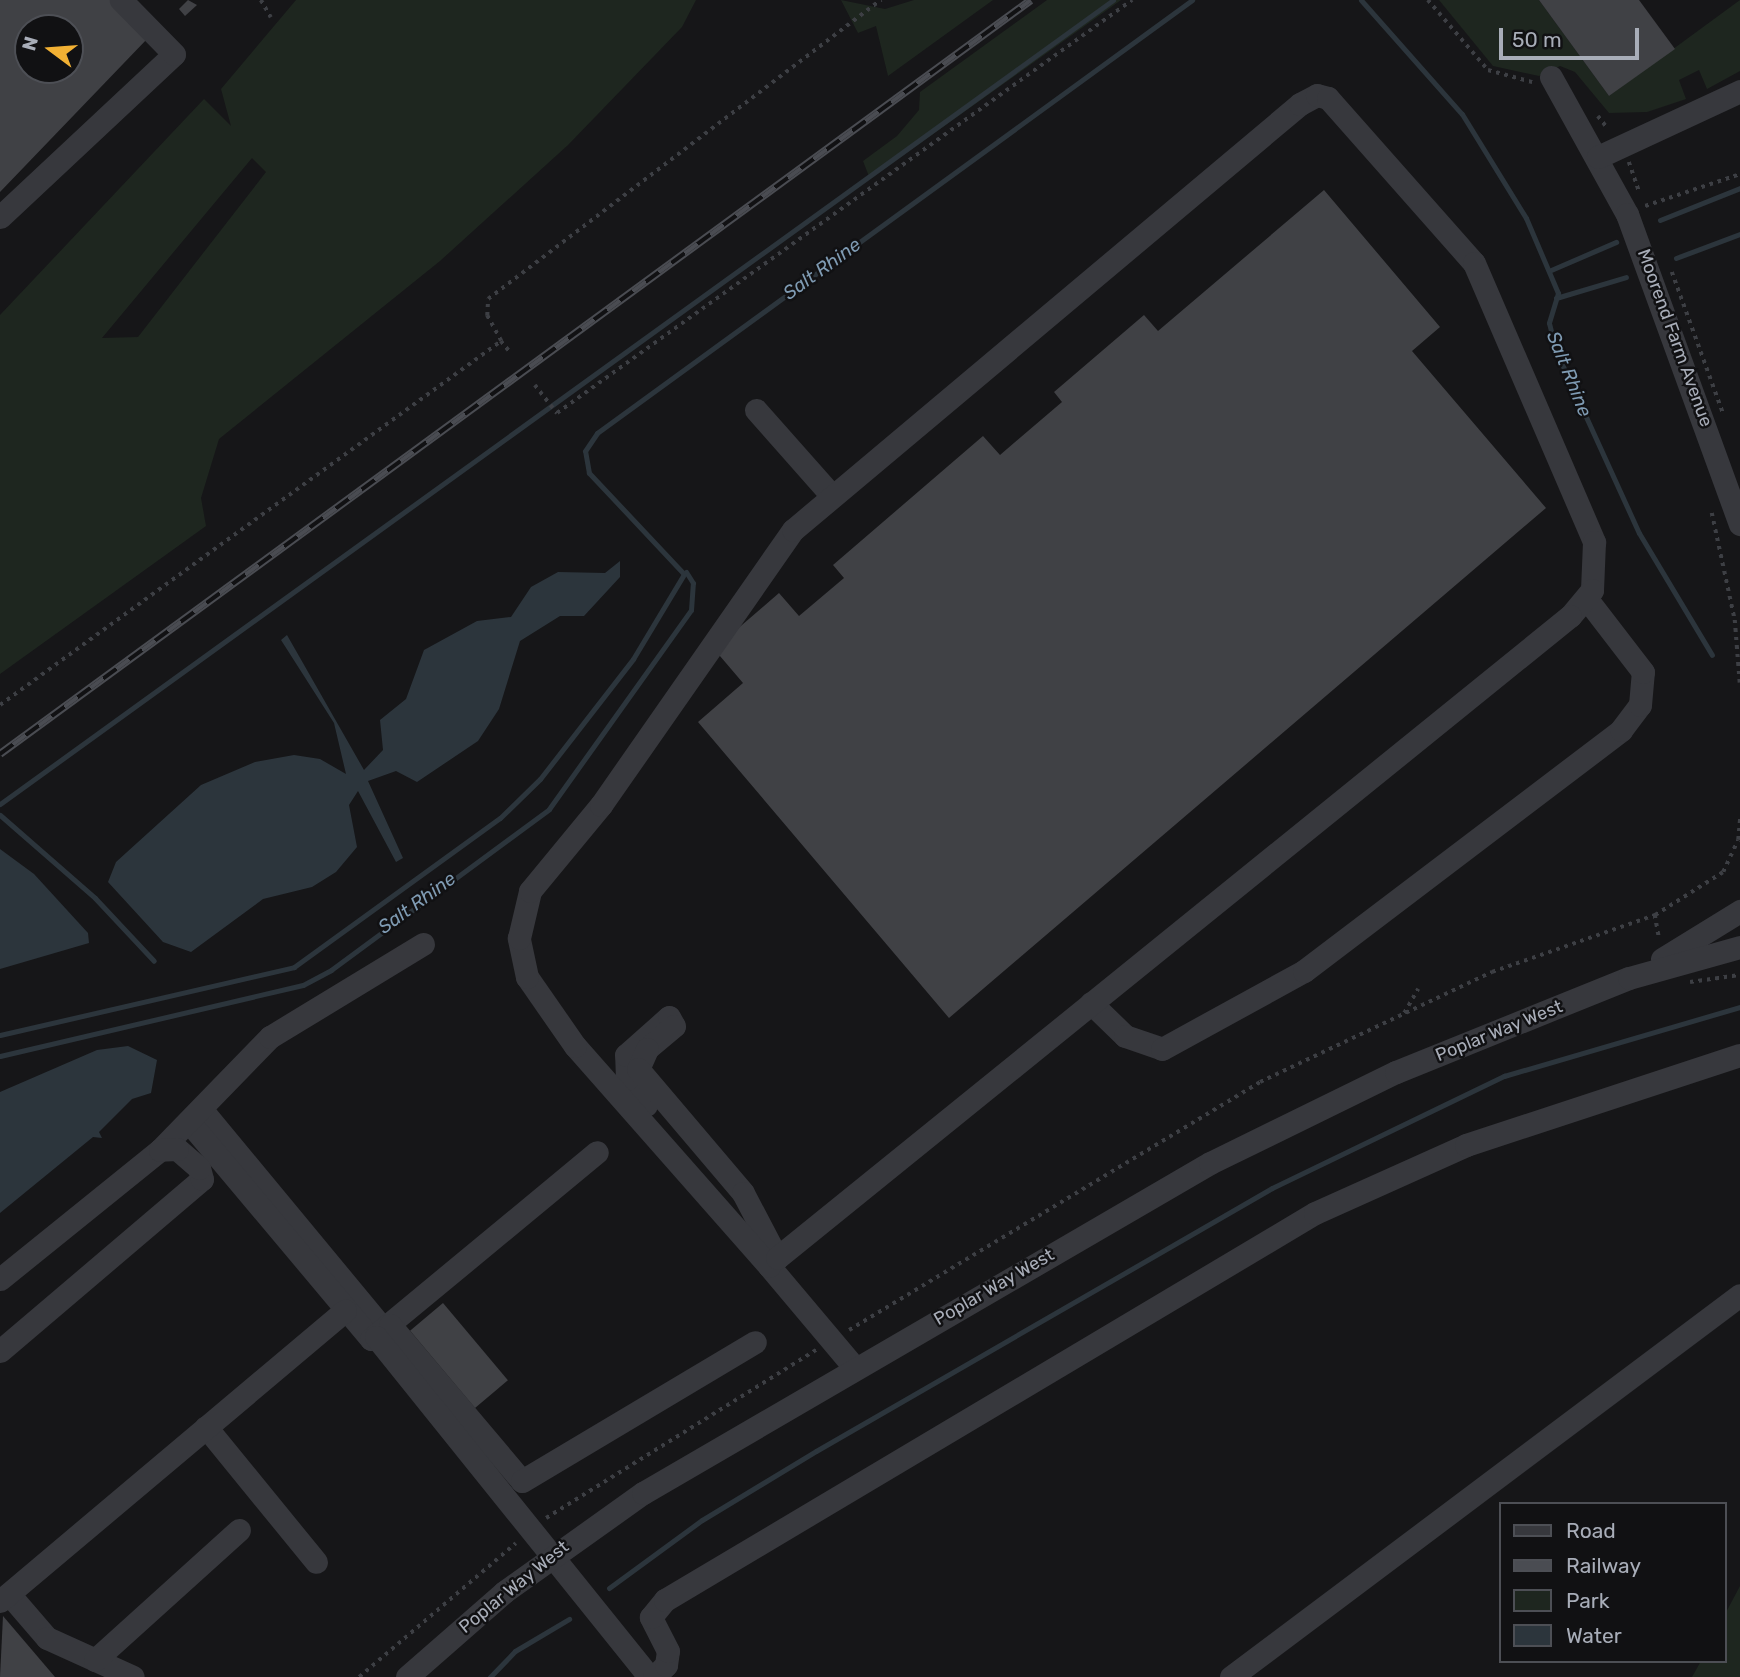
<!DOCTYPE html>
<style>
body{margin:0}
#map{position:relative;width:1740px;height:1677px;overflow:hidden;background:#161618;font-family:Rubik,sans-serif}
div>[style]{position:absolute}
.green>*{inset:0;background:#1e261f}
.water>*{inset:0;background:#2c353c}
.stream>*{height:5px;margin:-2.5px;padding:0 2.5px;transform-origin:2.5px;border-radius:2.5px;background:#2c353c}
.building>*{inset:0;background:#404145;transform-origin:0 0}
.path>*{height:3.5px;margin-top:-1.75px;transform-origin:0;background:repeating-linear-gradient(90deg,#3d3f44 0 3.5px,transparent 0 8.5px)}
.minor>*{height:23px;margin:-11.5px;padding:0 11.5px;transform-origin:11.5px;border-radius:11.5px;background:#37383d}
.rail>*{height:8px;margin-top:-4px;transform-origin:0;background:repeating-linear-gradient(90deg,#111113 0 16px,#4a4c52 0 32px);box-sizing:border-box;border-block:2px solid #4a4c52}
span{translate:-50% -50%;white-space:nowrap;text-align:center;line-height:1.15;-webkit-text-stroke:5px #111113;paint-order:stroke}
.street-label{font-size:18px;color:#a8adb8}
.water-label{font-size:19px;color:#7f9bb3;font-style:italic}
.legend{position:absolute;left:1499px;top:1502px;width:228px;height:161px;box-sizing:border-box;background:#111113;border:2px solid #4d4f55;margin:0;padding:9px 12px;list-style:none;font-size:21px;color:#a8adb8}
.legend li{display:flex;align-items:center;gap:14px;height:35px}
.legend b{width:35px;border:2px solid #4d4f55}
.north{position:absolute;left:14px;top:14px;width:70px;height:70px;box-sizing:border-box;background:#111113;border:2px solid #4d4f55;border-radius:50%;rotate:286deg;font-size:19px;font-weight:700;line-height:28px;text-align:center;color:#a8adb8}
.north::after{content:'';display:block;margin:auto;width:24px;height:32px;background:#f2b134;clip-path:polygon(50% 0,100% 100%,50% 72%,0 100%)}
.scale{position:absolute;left:1499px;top:28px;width:140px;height:32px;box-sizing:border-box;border:4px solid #a8adb8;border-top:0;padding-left:9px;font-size:21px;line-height:24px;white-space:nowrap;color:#a8adb8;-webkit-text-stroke:5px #111113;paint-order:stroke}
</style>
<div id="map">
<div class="green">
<div style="clip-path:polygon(evenodd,296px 0,696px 0,682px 27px,568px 145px,440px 261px,219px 439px,201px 498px,206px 526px,0 674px,0 315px,204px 99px,231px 126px,221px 89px,296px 0,252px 158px,266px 172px,138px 337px,102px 338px,252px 158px)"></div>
<div style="clip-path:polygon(841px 0,885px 9px,914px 0,993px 0,888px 76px,876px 26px,858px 33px)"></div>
<div style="clip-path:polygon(1047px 0,1121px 0,870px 179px,863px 161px,897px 136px,919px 110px,920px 92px)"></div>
<div style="clip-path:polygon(1439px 0,1539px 0,1609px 96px,1740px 0,1740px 71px,1707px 89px,1699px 70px,1679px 80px,1686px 99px,1647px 112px,1609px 113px,1575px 72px,1560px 66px,1539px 76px,1493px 66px)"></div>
<div style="clip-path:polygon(1740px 1586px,1740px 1677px,1692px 1677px,1701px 1661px,1724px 1661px,1724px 1616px)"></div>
</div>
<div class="water">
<div style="clip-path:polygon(620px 561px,620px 577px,584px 616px,560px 616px,520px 641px,499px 709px,478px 741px,417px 782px,396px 771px,368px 781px,403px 858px,396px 862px,358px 791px,349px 805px,357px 847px,336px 872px,312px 887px,263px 899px,191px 952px,163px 942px,108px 882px,116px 862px,201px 785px,255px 762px,294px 755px,320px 759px,346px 774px,334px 723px,281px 640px,287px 635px,364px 770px,383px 750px,380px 720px,406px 699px,424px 650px,477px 621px,511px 617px,531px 587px,558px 572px,605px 573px)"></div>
<div style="clip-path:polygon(0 849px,34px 874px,88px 933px,89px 943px,0 969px)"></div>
<div style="clip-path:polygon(128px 1046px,157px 1060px,151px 1093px,132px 1099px,99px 1132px,102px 1138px,93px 1137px,0 1213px,0 1092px,97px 1050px)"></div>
</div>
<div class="stream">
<div style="left:1361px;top:0;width:152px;rotate:48.5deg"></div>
<div style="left:1462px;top:114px;width:122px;rotate:58.4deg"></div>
<div style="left:1526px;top:218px;width:82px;rotate:66.9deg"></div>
<div style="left:1558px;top:293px;width:31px;rotate:107deg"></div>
<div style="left:1549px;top:323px;width:29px;rotate:76deg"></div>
<div style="left:1556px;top:351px;width:200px;rotate:65.5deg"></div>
<div style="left:1639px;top:533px;width:142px;rotate:59.1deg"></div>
<div style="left:1660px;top:220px;width:86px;rotate:-21.8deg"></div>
<div style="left:1676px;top:258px;width:68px;rotate:-20.6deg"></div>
<div style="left:1551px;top:270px;width:71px;rotate:-23.3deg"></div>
<div style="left:1556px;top:298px;width:73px;rotate:-16.7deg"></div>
<div style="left:0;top:804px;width:1373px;rotate:-35.84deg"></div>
<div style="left:0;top:815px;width:126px;rotate:41.1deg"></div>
<div style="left:95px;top:898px;width:86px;rotate:46.9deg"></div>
<div style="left:0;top:1035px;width:302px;rotate:-13deg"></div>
<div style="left:294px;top:967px;width:254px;rotate:-35.9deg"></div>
<div style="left:500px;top:818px;width:56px;rotate:-44.3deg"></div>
<div style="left:540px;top:779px;width:152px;rotate:-52.2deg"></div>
<div style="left:633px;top:659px;width:99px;rotate:-59deg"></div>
<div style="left:684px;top:574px;width:139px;rotate:-133.2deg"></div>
<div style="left:589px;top:473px;width:22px;rotate:-100deg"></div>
<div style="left:585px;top:451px;width:22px;rotate:-56deg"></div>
<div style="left:597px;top:433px;width:736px;rotate:-36.04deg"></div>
<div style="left:0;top:1056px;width:311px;rotate:-13.2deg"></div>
<div style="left:303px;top:985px;width:32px;rotate:-28deg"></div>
<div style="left:331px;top:970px;width:271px;rotate:-36.4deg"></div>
<div style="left:549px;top:809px;width:244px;rotate:-54.5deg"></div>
<div style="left:691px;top:610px;width:27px;rotate:-86deg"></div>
<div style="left:693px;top:583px;width:13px;rotate:-122deg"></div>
<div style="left:609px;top:1588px;width:115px;rotate:-36.2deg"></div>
<div style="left:702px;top:1520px;width:133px;rotate:-31.2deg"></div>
<div style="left:816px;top:1451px;width:526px;rotate:-29.97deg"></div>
<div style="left:1272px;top:1188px;width:258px;rotate:-25.8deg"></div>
<div style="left:1504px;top:1076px;width:246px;rotate:-16.3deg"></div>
<div style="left:490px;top:1677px;width:36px;rotate:-46deg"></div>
<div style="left:515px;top:1651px;width:63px;rotate:-30.7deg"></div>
</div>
<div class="building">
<div style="clip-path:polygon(evenodd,0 0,110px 0,148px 38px,0 192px,0 0,28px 28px,70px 28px,70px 70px,28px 70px,28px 28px)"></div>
<div style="clip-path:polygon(188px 0,197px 5px,185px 16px,179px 9px)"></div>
<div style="clip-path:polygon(1539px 0,1639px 0,1675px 49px,1609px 96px)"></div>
<div style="clip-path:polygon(1324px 190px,1440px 327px,1412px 351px,1546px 508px,949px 1018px,698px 722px,743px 683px,714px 649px,779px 593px,799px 616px,844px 578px,833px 565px,983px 436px,1000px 455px,1062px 402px,1054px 392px,1144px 315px,1158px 331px)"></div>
<div style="left:443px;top:1303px;width:101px;height:43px;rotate:50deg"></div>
<div style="clip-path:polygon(3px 1616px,55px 1677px,0 1677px)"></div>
</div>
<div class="path">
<div style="left:261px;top:0;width:20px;rotate:60deg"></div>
<div style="left:1428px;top:0;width:92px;rotate:49.4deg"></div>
<div style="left:1488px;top:70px;width:46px;rotate:15.3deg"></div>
<div style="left:1598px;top:116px;width:16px;rotate:52deg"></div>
<div style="left:1629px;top:162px;width:31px;rotate:71deg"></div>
<div style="left:1645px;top:206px;width:100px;rotate:-18.6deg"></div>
<div style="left:1672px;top:272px;width:150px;rotate:70.1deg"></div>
<div style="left:501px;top:341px;width:29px;rotate:-119deg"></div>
<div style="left:487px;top:316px;width:17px;rotate:-87deg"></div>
<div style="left:488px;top:299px;width:494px;rotate:-37.3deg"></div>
<div style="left:535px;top:385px;width:36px;rotate:52deg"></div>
<div style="left:557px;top:413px;width:708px;rotate:-35.69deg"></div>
<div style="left:1712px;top:513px;width:109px;rotate:77.9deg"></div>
<div style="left:1735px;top:620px;width:63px;rotate:85.5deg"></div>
<div style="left:0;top:705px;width:619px;rotate:-36deg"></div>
<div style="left:501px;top:341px;width:14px;rotate:51deg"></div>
<div style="left:1655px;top:915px;width:22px;rotate:80deg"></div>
<div style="left:1690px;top:982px;width:50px;rotate:-8deg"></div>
<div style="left:1404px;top:1013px;width:28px;rotate:-60deg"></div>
<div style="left:849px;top:1330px;width:480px;rotate:-31.1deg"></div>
<div style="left:1260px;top:1082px;width:257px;rotate:-25.4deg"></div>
<div style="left:1492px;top:972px;width:173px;rotate:-19.3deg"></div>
<div style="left:1655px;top:915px;width:80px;rotate:-32.3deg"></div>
<div style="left:1723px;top:872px;width:35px;rotate:-65deg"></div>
<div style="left:1738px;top:840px;width:23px;rotate:-85deg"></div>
<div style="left:546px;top:1518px;width:318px;rotate:-31.9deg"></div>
<div style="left:359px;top:1677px;width:206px;rotate:-40.5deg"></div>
</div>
<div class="minor">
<div style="left:1551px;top:77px;width:157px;rotate:61deg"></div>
<div style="left:1627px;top:214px;width:330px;rotate:70deg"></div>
<div style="left:1598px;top:157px;width:157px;rotate:-24.9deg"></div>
<div style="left:0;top:217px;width:238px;rotate:-43.1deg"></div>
<div style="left:174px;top:54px;width:76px;rotate:-134.5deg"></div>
<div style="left:756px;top:410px;width:115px;rotate:48.5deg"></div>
<div style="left:1662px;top:959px;width:92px;rotate:-31.6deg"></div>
<div style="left:1091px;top:1003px;width:47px;rotate:44.1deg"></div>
<div style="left:1125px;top:1036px;width:39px;rotate:19deg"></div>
<div style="left:1162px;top:1049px;width:162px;rotate:-28.8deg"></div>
<div style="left:1304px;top:971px;width:398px;rotate:-37.2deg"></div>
<div style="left:1621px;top:730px;width:31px;rotate:-53deg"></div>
<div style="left:1640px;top:705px;width:33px;rotate:-85deg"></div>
<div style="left:1643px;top:672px;width:93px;rotate:-127.6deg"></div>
<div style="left:646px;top:1105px;width:32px;rotate:-126deg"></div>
<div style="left:627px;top:1079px;width:24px;rotate:-92deg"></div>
<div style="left:626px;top:1055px;width:57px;rotate:-41.5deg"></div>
<div style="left:669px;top:1017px;width:10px;rotate:61deg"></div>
<div style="left:674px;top:1026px;width:35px;rotate:140deg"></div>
<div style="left:647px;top:1049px;width:22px;rotate:114deg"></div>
<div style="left:638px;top:1069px;width:162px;rotate:49.7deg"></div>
<div style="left:743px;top:1193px;width:73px;rotate:62.4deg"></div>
<div style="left:777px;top:1258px;width:11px;rotate:135deg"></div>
<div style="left:769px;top:1266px;width:132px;rotate:49.9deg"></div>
<div style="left:202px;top:1110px;width:286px;rotate:50.4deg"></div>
<div style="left:189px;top:1122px;width:283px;rotate:50deg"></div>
<div style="left:371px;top:1339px;width:293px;rotate:-39.6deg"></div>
<div style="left:769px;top:1266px;width:293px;rotate:-131.4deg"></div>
<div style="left:575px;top:1046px;width:84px;rotate:-124.8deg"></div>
<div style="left:527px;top:977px;width:40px;rotate:-102deg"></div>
<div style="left:519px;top:938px;width:48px;rotate:-76.8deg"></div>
<div style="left:530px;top:891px;width:112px;rotate:-50.5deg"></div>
<div style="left:601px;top:805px;width:335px;rotate:-55.1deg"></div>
<div style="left:793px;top:530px;width:662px;rotate:-40.04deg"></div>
<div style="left:1300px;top:104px;width:19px;rotate:-28deg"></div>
<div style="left:1317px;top:95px;width:11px;rotate:15deg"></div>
<div style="left:1328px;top:98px;width:220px;rotate:48.5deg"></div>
<div style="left:1474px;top:263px;width:304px;rotate:66.7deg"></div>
<div style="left:1594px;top:542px;width:48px;rotate:92.4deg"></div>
<div style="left:1592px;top:590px;width:34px;rotate:130deg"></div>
<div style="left:1570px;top:616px;width:1020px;rotate:141.01deg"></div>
<div style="left:0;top:1279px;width:206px;rotate:-38.9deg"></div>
<div style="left:160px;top:1150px;width:158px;rotate:-45.8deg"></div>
<div style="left:270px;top:1037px;width:179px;rotate:-31.3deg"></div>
<div style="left:390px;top:1325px;width:204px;rotate:49.8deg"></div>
<div style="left:522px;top:1481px;width:271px;rotate:-30.8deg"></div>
<div style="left:376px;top:1337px;width:436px;rotate:51.2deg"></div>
<div style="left:0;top:1351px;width:265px;rotate:-40.4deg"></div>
<div style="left:202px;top:1179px;width:11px;rotate:-105deg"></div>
<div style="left:199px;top:1168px;width:29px;rotate:-139deg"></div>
<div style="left:177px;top:1149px;width:17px;rotate:177deg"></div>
<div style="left:206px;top:1427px;width:174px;rotate:50.8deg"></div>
<div style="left:9px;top:1594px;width:58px;rotate:49.2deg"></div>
<div style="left:47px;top:1638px;width:94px;rotate:24.4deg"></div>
<div style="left:0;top:1601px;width:451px;rotate:-40.1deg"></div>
<div style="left:95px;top:1660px;width:194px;rotate:-42.1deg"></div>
<div style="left:407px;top:1677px;width:129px;rotate:-41.2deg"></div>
<div style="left:504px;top:1592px;width:171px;rotate:-35.5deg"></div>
<div style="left:643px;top:1493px;width:656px;rotate:-30.2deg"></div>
<div style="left:1210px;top:1163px;width:207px;rotate:-26.1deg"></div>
<div style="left:1396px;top:1072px;width:251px;rotate:-22deg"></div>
<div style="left:1629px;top:978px;width:115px;rotate:-15.6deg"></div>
<div style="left:654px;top:1677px;width:17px;rotate:-45deg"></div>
<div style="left:666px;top:1665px;width:14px;rotate:-82deg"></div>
<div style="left:668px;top:1651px;width:38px;rotate:-117deg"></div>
<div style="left:651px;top:1617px;width:22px;rotate:-51deg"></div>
<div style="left:665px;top:1600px;width:756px;rotate:-30.77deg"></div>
<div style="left:1315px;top:1213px;width:166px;rotate:-24.2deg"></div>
<div style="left:1466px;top:1145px;width:288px;rotate:-18.2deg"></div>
<div style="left:1231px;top:1677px;width:636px;rotate:-36.89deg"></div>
</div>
<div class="rail">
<div style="left:0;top:754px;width:1277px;rotate:-36.18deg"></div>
</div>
<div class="street-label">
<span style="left:1675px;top:338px;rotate:70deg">Moorend Farm Avenue</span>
<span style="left:1499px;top:1031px;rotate:-22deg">Poplar Way West</span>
<span style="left:994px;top:1287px;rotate:-30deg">Poplar Way West</span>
<span style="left:514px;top:1587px;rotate:-39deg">Poplar Way West</span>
</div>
<div class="water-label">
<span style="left:822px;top:269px;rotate:-36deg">Salt Rhine</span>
<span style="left:1569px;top:374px;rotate:68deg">Salt Rhine</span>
<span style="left:417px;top:903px;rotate:-36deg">Salt Rhine</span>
</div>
<ul class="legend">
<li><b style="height:9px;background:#37383d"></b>Road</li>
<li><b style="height:9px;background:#4a4c52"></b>Railway</li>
<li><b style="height:19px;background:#1e261f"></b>Park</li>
<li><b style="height:19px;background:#2c353c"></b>Water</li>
</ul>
<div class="north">N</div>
<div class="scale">50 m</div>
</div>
